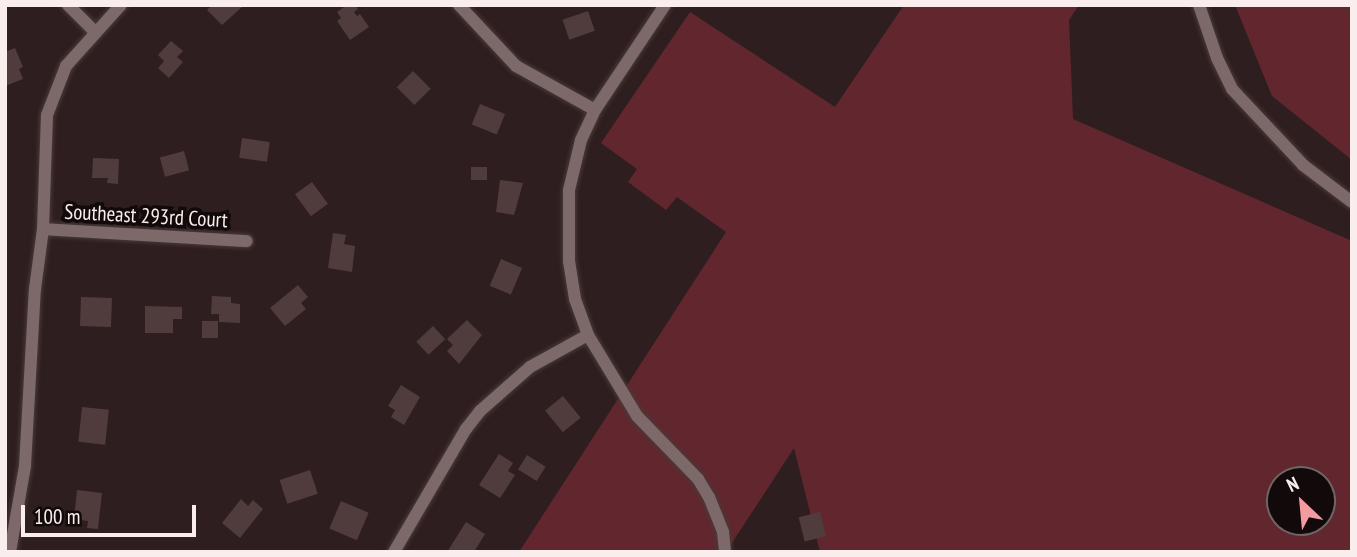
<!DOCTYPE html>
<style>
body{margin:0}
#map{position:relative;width:1357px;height:557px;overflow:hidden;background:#2f1e1f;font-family:"PT Sans Narrow",sans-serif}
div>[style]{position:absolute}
.green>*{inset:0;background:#62272e}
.building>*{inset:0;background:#503c3d;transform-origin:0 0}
.roads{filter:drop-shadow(0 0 2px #483a3a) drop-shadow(0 0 2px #483a3a)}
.minor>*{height:12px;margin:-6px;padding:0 6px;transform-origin:6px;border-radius:6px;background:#7e696a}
span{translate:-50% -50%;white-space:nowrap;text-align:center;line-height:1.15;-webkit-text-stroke:7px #120a0a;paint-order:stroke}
.street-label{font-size:21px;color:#f9eded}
.frame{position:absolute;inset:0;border:7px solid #f9eded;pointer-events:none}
.north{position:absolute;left:1266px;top:466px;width:70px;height:70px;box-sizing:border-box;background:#120a0a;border:2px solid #6e6565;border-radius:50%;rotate:334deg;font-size:19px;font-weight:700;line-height:28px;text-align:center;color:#f9eded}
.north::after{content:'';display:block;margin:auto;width:24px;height:32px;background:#f49aa1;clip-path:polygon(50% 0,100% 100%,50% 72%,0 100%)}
.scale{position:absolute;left:21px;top:505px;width:175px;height:32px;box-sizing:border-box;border:4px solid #f9eded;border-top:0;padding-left:9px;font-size:21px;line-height:24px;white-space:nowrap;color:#f9eded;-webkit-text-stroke:5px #120a0a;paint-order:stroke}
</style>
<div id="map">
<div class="green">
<div style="clip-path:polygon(evenodd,904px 5px,1079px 5px,1069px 20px,1073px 119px,1352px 241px,1352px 552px,820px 552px,794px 448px,726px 552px,519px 552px,726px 232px,677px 197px,666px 210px,628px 182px,637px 169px,601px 143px,690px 12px,835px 107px,904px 5px,1280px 480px,1322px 480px,1322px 522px,1280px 522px,1280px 480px)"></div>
<div style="clip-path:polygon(1235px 5px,1352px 5px,1352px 160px,1272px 96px)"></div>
</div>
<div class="building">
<div style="clip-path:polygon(212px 5px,240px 5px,242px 7px,222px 25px,207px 10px)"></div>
<div style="clip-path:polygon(347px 5px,355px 5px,358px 9px,354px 12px,357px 16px,360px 14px,369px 27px,350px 40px,337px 21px,341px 18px,337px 12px)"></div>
<div style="left:588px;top:11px;width:21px;height:27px;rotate:71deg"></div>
<div style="clip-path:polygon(171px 41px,183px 51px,177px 57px,183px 62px,169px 78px,158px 68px,164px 61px,158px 55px)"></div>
<div style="clip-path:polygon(15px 48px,23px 67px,19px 69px,23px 79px,5px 86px,5px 52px)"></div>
<div style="left:413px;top:71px;width:25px;height:23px;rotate:45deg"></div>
<div style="left:480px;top:104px;width:27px;height:22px;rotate:22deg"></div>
<div style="left:242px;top:138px;width:28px;height:20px;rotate:8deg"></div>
<div style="left:184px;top:151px;width:20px;height:25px;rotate:75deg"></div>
<div style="clip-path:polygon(93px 158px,119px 159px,118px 184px,107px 183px,108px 178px,92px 178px)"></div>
<div style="left:471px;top:167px;width:16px;height:13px"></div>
<div style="clip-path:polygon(500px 180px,523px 183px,514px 215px,496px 212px)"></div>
<div style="left:312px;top:182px;width:27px;height:21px;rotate:54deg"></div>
<div style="clip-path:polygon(333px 233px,346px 235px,344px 244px,355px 246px,352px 272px,328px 268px)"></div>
<div style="left:501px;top:259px;width:23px;height:29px;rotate:23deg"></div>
<div style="clip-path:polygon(298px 285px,308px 297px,301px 303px,306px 309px,285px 326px,270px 308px)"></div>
<div style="clip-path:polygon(212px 296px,231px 297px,231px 303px,240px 304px,240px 323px,219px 322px,219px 314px,211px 314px)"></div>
<div style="left:81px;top:297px;width:31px;height:29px;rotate:2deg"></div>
<div style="clip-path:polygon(145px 306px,182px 307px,182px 319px,173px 319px,173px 333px,145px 333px)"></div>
<div style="clip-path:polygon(467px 320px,482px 335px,459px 364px,447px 351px,453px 345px,447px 339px)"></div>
<div style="left:202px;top:321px;width:16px;height:17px"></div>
<div style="left:433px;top:326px;width:18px;height:23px;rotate:47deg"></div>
<div style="clip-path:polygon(401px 385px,420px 397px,404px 425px,391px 417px,395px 410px,388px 406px)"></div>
<div style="left:563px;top:396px;width:28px;height:23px;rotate:51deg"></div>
<div style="left:82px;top:407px;width:27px;height:35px;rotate:6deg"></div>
<div style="clip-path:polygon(499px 454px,513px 463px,508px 471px,515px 475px,500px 498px,479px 485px)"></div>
<div style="left:527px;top:455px;width:22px;height:17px;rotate:32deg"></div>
<div style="left:310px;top:470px;width:25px;height:32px;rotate:72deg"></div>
<div style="clip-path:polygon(77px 490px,102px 493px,98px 529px,87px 528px,88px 521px,74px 519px)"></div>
<div style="clip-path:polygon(241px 499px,248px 506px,253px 500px,263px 509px,240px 538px,222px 523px)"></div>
<div style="left:341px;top:501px;width:30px;height:30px;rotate:23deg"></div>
<div style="left:820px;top:512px;width:25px;height:22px;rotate:76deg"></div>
<div style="clip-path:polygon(466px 522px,485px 534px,474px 552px,447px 552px)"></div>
</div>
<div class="roads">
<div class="minor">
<div style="left:68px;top:5px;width:38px;rotate:45deg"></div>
<div style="left:459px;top:5px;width:83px;rotate:46.9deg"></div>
<div style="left:516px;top:66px;width:90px;rotate:29.1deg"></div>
<div style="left:665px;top:5px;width:126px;rotate:123.7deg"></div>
<div style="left:595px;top:110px;width:33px;rotate:115deg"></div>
<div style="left:581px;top:140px;width:51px;rotate:103.5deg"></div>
<div style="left:569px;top:190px;width:71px;rotate:90deg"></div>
<div style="left:569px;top:261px;width:38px;rotate:81deg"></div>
<div style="left:575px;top:299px;width:38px;rotate:70deg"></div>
<div style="left:588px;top:335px;width:95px;rotate:58.8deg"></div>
<div style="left:637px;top:416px;width:88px;rotate:45.9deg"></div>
<div style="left:698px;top:479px;width:21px;rotate:59deg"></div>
<div style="left:709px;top:497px;width:38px;rotate:68deg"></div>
<div style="left:723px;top:532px;width:20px;rotate:84deg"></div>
<div style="left:1199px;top:5px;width:56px;rotate:71.2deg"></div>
<div style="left:1217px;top:58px;width:34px;rotate:64deg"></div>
<div style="left:1232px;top:89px;width:104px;rotate:46.9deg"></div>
<div style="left:1303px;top:165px;width:61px;rotate:37.1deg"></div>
<div style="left:43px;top:229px;width:204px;rotate:3.4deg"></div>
<div style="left:10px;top:552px;width:87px;rotate:-80.1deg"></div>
<div style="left:25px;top:466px;width:177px;rotate:-86.8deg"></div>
<div style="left:35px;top:289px;width:61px;rotate:-82.4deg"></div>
<div style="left:43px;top:229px;width:114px;rotate:-88deg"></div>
<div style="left:47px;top:115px;width:53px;rotate:-68.8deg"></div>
<div style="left:66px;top:66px;width:82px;rotate:-48deg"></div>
<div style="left:394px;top:552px;width:143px;rotate:-59.7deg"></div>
<div style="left:466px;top:429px;width:23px;rotate:-52deg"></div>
<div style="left:480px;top:411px;width:67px;rotate:-41.3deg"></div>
<div style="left:530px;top:367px;width:66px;rotate:-28.9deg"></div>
</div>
</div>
<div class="street-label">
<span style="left:146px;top:216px;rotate:3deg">Southeast 293rd Court</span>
</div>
<div class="frame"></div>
<div class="north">N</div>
<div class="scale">100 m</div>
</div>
